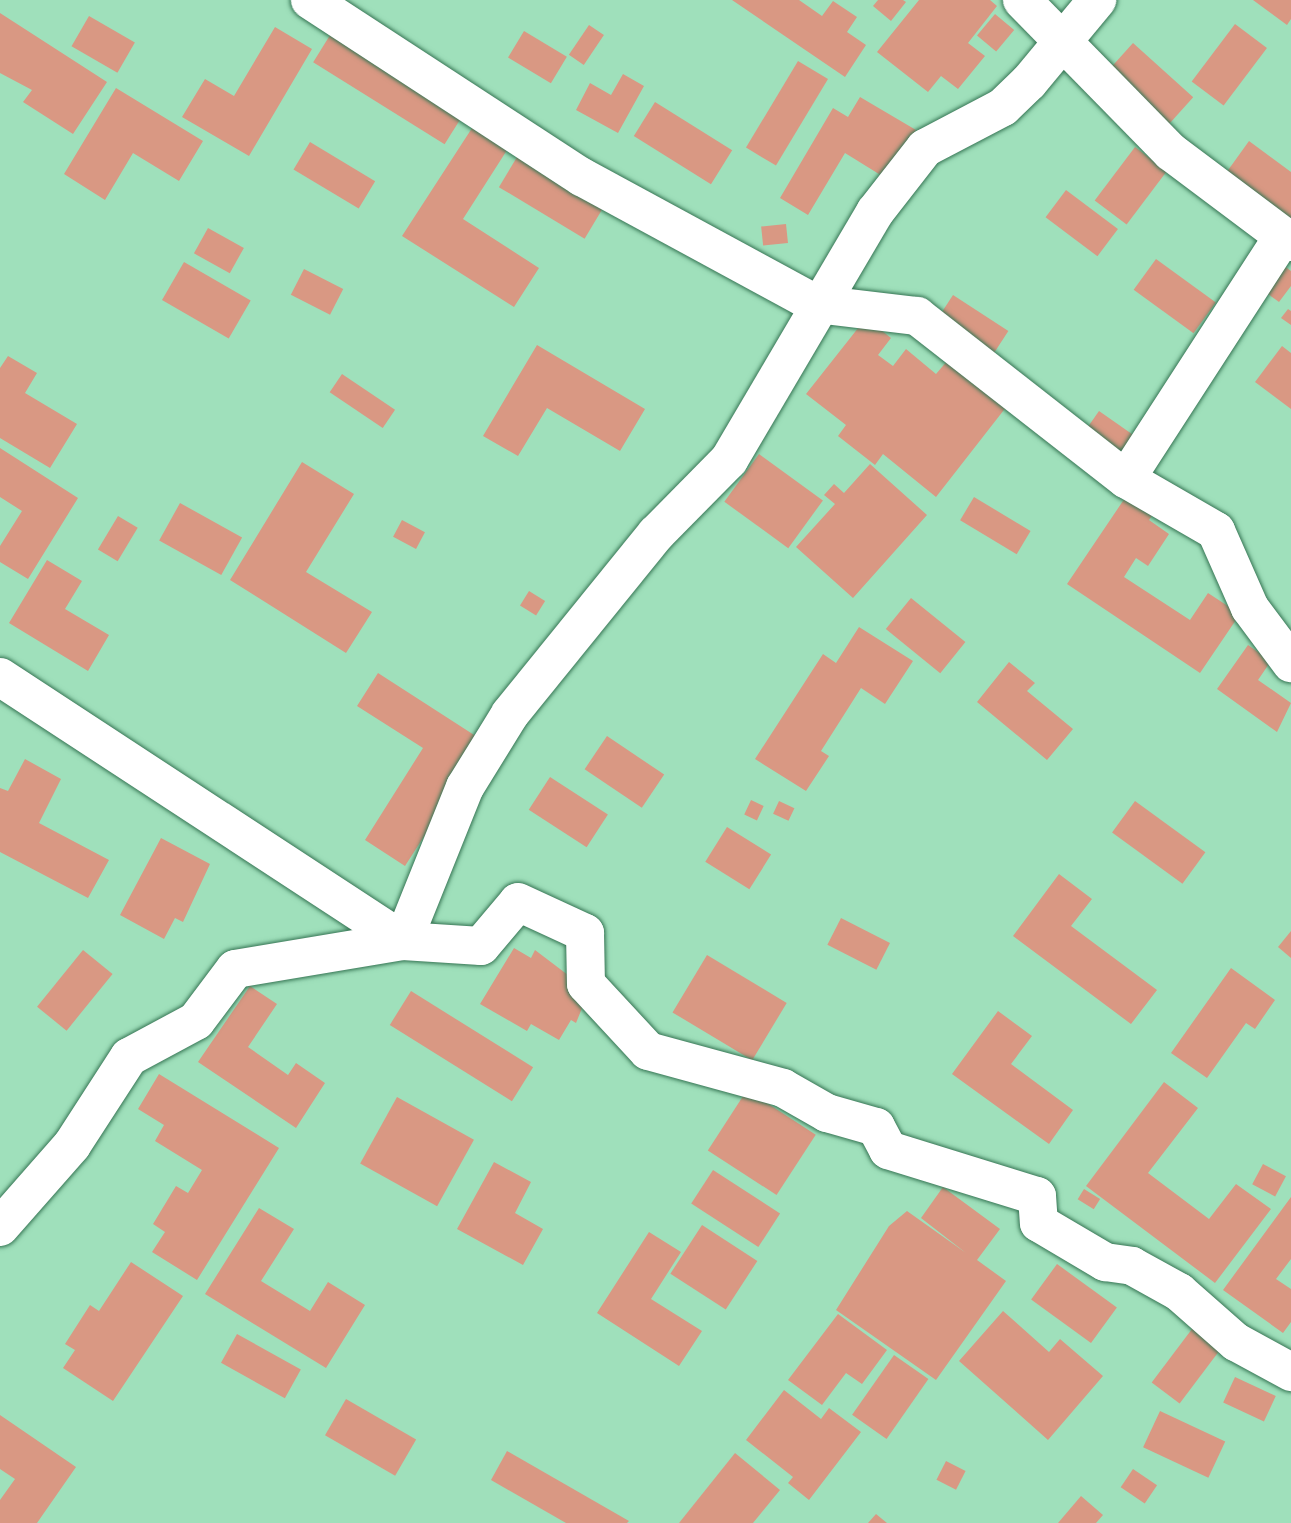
<!DOCTYPE html>
<style>
body{margin:0}
#map{position:relative;width:1291px;height:1523px;overflow:hidden;background:#9fe0bb;font-family:"Archivo Narrow",sans-serif}
div>[style]{position:absolute}
.building>*{inset:0;background:#d99883;transform-origin:0 0}
.roads{filter:drop-shadow(0 0 2px #367554) drop-shadow(0 0 2px #367554)}
.minor>*{height:38px;margin:-19px;padding:0 19px;transform-origin:19px;border-radius:19px;background:#fff}
span{translate:-50% -50%;white-space:nowrap;text-align:center;line-height:1.15;-webkit-text-stroke:5px #acedc8;paint-order:stroke}
</style>
<div id="map">
<div class="building">
<div style="clip-path:polygon(732px 0,799px 0,822px 16px,833px 1px,857px 17px,847px 32px,866px 45px,845px 77px)"></div>
<div style="clip-path:polygon(878px 0,903px 0,906px 2px,891px 21px,873px 6px)"></div>
<div style="clip-path:polygon(919px 0,990px 0,997px 6px,968px 43px,985px 56px,958px 89px,941px 76px,928px 92px,877px 52px)"></div>
<div style="clip-path:polygon(1253px 0,1291px 0,1291px 19px,1287px 25px)"></div>
<div style="clip-path:polygon(0 13px,107px 82px,73px 134px,23px 102px,32px 90px,0 73px)"></div>
<div style="left:995px;top:14px;width:25px;height:28px;rotate:40deg"></div>
<div style="left:89px;top:16px;width:53px;height:35px;rotate:30deg"></div>
<div style="left:337px;top:24px;width:155px;height:45px;rotate:32deg"></div>
<div style="left:1235px;top:24px;width:40px;height:72px;rotate:37deg"></div>
<div style="left:589px;top:25px;width:18px;height:36px;rotate:34deg"></div>
<div style="clip-path:polygon(275px 27px,312px 49px,249px 156px,182px 117px,205px 79px,234px 96px)"></div>
<div style="left:524px;top:31px;width:50px;height:31px;rotate:31deg"></div>
<div style="left:1133px;top:43px;width:81px;height:36px;rotate:42deg"></div>
<div style="left:798px;top:61px;width:35px;height:101px;rotate:31deg"></div>
<div style="clip-path:polygon(623px 74px,644px 86px,618px 133px,576px 110px,590px 83px,611px 95px)"></div>
<div style="clip-path:polygon(116px 88px,203px 141px,179px 181px,133px 153px,105px 200px,64px 174px)"></div>
<div style="clip-path:polygon(860px 97px,916px 130px,887px 179px,845px 153px,808px 215px,780px 198px,833px 108px,848px 117px)"></div>
<div style="left:655px;top:102px;width:91px;height:40px;rotate:32deg"></div>
<div style="clip-path:polygon(474px 125px,509px 147px,463px 219px,539px 268px,514px 307px,402px 236px)"></div>
<div style="clip-path:polygon(1249px 141px,1291px 172px,1291px 221px,1226px 173px)"></div>
<div style="left:310px;top:142px;width:76px;height:32px;rotate:31deg"></div>
<div style="left:1135px;top:147px;width:40px;height:67px;rotate:37deg"></div>
<div style="left:520px;top:152px;width:100px;height:41px;rotate:31deg"></div>
<div style="left:1066px;top:190px;width:65px;height:34px;rotate:37deg"></div>
<div style="left:786px;top:224px;width:19px;height:25px;rotate:84deg"></div>
<div style="left:208px;top:228px;width:41px;height:29px;rotate:29deg"></div>
<div style="left:1156px;top:259px;width:74px;height:38px;rotate:36deg"></div>
<div style="left:184px;top:262px;width:77px;height:44px;rotate:30deg"></div>
<div style="clip-path:polygon(1283px 265px,1291px 271px,1291px 286px,1279px 302px,1264px 291px)"></div>
<div style="left:304px;top:269px;width:44px;height:29px;rotate:27deg"></div>
<div style="left:953px;top:295px;width:66px;height:35px;rotate:33deg"></div>
<div style="clip-path:polygon(1288px 309px,1291px 311px,1291px 325px,1281px 318px)"></div>
<div style="clip-path:polygon(866px 318px,891px 338px,878px 355px,893px 366px,906px 349px,936px 374px,948px 360px,1007px 406px,936px 497px,883px 454px,875px 465px,838px 436px,846px 425px,806px 394px)"></div>
<div style="clip-path:polygon(537px 345px,645px 409px,620px 451px,547px 408px,518px 456px,483px 436px)"></div>
<div style="clip-path:polygon(1282px 346px,1291px 353px,1291px 409px,1255px 382px)"></div>
<div style="clip-path:polygon(8px 356px,37px 373px,25px 393px,77px 424px,50px 468px,0 438px,0 368px)"></div>
<div style="left:342px;top:374px;width:64px;height:22px;rotate:34deg"></div>
<div style="left:1099px;top:411px;width:45px;height:28px;rotate:35deg"></div>
<div style="clip-path:polygon(0 448px,78px 498px,28px 579px,0 562px,0 546px,22px 511px,0 497px)"></div>
<div style="left:759px;top:454px;width:79px;height:59px;rotate:36deg"></div>
<div style="clip-path:polygon(302px 462px,354px 494px,306px 572px,372px 612px,346px 653px,230px 580px)"></div>
<div style="clip-path:polygon(870px 464px,927px 515px,853px 598px,796px 547px,835px 504px,824px 495px,834px 484px,844px 493px)"></div>
<div style="clip-path:polygon(1129px 492px,1156px 510px,1149px 520px,1169px 534px,1148px 566px,1136px 558px,1124px 577px,1190px 620px,1208px 593px,1240px 614px,1200px 673px,1067px 584px)"></div>
<div style="left:974px;top:497px;width:66px;height:27px;rotate:31deg"></div>
<div style="left:180px;top:503px;width:71px;height:43px;rotate:29deg"></div>
<div style="left:118px;top:516px;width:23px;height:39px;rotate:31deg"></div>
<div style="left:402px;top:520px;width:26px;height:19px;rotate:28deg"></div>
<div style="clip-path:polygon(47px 560px,82px 581px,65px 609px,109px 635px,88px 671px,9px 623px)"></div>
<div style="left:529px;top:591px;width:19px;height:17px;rotate:32deg"></div>
<div style="left:911px;top:598px;width:70px;height:40px;rotate:39deg"></div>
<div style="clip-path:polygon(859px 627px,913px 661px,885px 704px,861px 688px,821px 751px,829px 756px,806px 791px,755px 759px,823px 654px,836px 663px)"></div>
<div style="clip-path:polygon(1248px 645px,1271px 661px,1258px 680px,1291px 703px,1277px 732px,1217px 689px)"></div>
<div style="clip-path:polygon(1009px 662px,1035px 683px,1027px 691px,1073px 729px,1047px 760px,977px 702px)"></div>
<div style="clip-path:polygon(378px 673px,485px 742px,405px 866px,365px 840px,423px 748px,357px 706px)"></div>
<div style="left:607px;top:736px;width:69px;height:40px;rotate:34deg"></div>
<div style="clip-path:polygon(25px 759px,61px 779px,39px 823px,109px 860px,88px 898px,0 852px,0 788px,8px 791px)"></div>
<div style="left:550px;top:777px;width:69px;height:39px;rotate:33deg"></div>
<div style="left:751px;top:800px;width:14px;height:16px;rotate:25deg"></div>
<div style="left:779px;top:801px;width:17px;height:14px;rotate:25deg"></div>
<div style="left:1135px;top:801px;width:87px;height:39px;rotate:36deg"></div>
<div style="left:727px;top:827px;width:52px;height:41px;rotate:32deg"></div>
<div style="clip-path:polygon(161px 838px,210px 864px,183px 922px,175px 918px,164px 939px,120px 915px)"></div>
<div style="clip-path:polygon(1059px 874px,1092px 899px,1071px 926px,1157px 990px,1131px 1024px,1013px 936px)"></div>
<div style="left:841px;top:918px;width:55px;height:30px;rotate:27deg"></div>
<div style="clip-path:polygon(1291px 931px,1291px 958px,1278px 947px)"></div>
<div style="clip-path:polygon(514px 948px,531px 958px,535px 950px,589px 991px,576px 1023px,571px 1020px,559px 1040px,531px 1024px,527px 1031px,480px 1004px)"></div>
<div style="left:83px;top:950px;width:38px;height:73px;rotate:39deg"></div>
<div style="left:707px;top:955px;width:93px;height:67px;rotate:31deg"></div>
<div style="clip-path:polygon(1231px 968px,1275px 1000px,1255px 1029px,1246px 1023px,1207px 1078px,1171px 1053px)"></div>
<div style="clip-path:polygon(250px 986px,277px 1004px,248px 1047px,288px 1075px,296px 1063px,325px 1083px,296px 1128px,198px 1062px)"></div>
<div style="left:411px;top:991px;width:144px;height:40px;rotate:32deg"></div>
<div style="clip-path:polygon(998px 1011px,1032px 1036px,1011px 1064px,1073px 1110px,1049px 1144px,952px 1074px)"></div>
<div style="clip-path:polygon(159px 1074px,279px 1148px,197px 1280px,152px 1252px,165px 1232px,153px 1224px,176px 1186px,188px 1193px,202px 1170px,155px 1141px,164px 1125px,138px 1109px)"></div>
<div style="clip-path:polygon(1164px 1082px,1198px 1108px,1148px 1173px,1209px 1219px,1236px 1184px,1271px 1209px,1215px 1283px,1086px 1186px)"></div>
<div style="left:747px;top:1090px;width:82px;height:72px;rotate:33deg"></div>
<div style="left:397px;top:1097px;width:88px;height:76px;rotate:29deg"></div>
<div style="clip-path:polygon(494px 1162px,531px 1182px,515px 1213px,543px 1229px,523px 1265px,457px 1229px)"></div>
<div style="left:1263px;top:1164px;width:26px;height:23px;rotate:28deg"></div>
<div style="left:713px;top:1170px;width:80px;height:40px;rotate:33deg"></div>
<div style="clip-path:polygon(943px 1187px,1000px 1229px,977px 1260px,1006px 1281px,936px 1380px,836px 1310px,889px 1226px,907px 1211px,966px 1253px,921px 1218px)"></div>
<div style="left:1084px;top:1189px;width:19px;height:12px;rotate:32deg"></div>
<div style="clip-path:polygon(1291px 1197px,1291px 1259px,1276px 1279px,1291px 1289px,1291px 1322px,1283px 1333px,1223px 1290px)"></div>
<div style="clip-path:polygon(259px 1208px,294px 1229px,261px 1281px,310px 1311px,328px 1282px,365px 1305px,326px 1368px,205px 1294px)"></div>
<div style="left:702px;top:1225px;width:66px;height:58px;rotate:33deg"></div>
<div style="clip-path:polygon(649px 1232px,681px 1252px,651px 1299px,702px 1331px,679px 1366px,597px 1313px)"></div>
<div style="clip-path:polygon(131px 1262px,183px 1296px,113px 1401px,63px 1368px,75px 1350px,65px 1344px,90px 1305px,99px 1311px)"></div>
<div style="left:1057px;top:1264px;width:74px;height:44px;rotate:36deg"></div>
<div style="clip-path:polygon(1003px 1311px,1049px 1352px,1060px 1339px,1103px 1376px,1048px 1440px,959px 1361px)"></div>
<div style="clip-path:polygon(838px 1314px,887px 1350px,862px 1384px,846px 1373px,822px 1405px,788px 1380px)"></div>
<div style="left:1195px;top:1325px;width:35px;height:72px;rotate:37deg"></div>
<div style="left:237px;top:1334px;width:73px;height:33px;rotate:29deg"></div>
<div style="left:894px;top:1355px;width:42px;height:73px;rotate:35deg"></div>
<div style="left:1235px;top:1377px;width:45px;height:28px;rotate:25deg"></div>
<div style="clip-path:polygon(784px 1390px,821px 1419px,829px 1408px,861px 1432px,809px 1500px,788px 1483px,793px 1477px,746px 1440px)"></div>
<div style="left:346px;top:1399px;width:81px;height:42px;rotate:30deg"></div>
<div style="left:1160px;top:1411px;width:72px;height:40px;rotate:25deg"></div>
<div style="clip-path:polygon(0 1415px,76px 1467px,37px 1523px,0 1523px,0 1500px,15px 1479px,0 1469px)"></div>
<div style="clip-path:polygon(507px 1451px,629px 1521px,627px 1523px,566px 1523px,491px 1480px)"></div>
<div style="clip-path:polygon(735px 1453px,780px 1490px,753px 1523px,679px 1523px)"></div>
<div style="left:946px;top:1461px;width:22px;height:21px;rotate:27deg"></div>
<div style="left:1133px;top:1469px;width:29px;height:22px;rotate:34deg"></div>
<div style="clip-path:polygon(1081px 1496px,1103px 1515px,1096px 1523px,1058px 1523px)"></div>
<div style="clip-path:polygon(876px 1514px,887px 1523px,868px 1523px)"></div>
</div>
<div class="roads">
<div class="minor">
<div style="left:310px;top:0;width:325px;rotate:33.1deg"></div>
<div style="left:582px;top:177px;width:266px;rotate:28.5deg"></div>
<div style="left:816px;top:304px;width:102px;rotate:6.8deg"></div>
<div style="left:917px;top:316px;width:265px;rotate:38deg"></div>
<div style="left:1126px;top:479px;width:104px;rotate:30deg"></div>
<div style="left:1216px;top:531px;width:84px;rotate:66.2deg"></div>
<div style="left:1250px;top:608px;width:69px;rotate:53.3deg"></div>
<div style="left:1022px;top:0;width:213px;rotate:45.6deg"></div>
<div style="left:1171px;top:152px;width:150px;rotate:36.9deg"></div>
<div style="left:1126px;top:479px;width:289px;rotate:-57.1deg"></div>
<div style="left:0;top:677px;width:482px;rotate:33.2deg"></div>
<div style="left:403px;top:941px;width:166px;rotate:-68.1deg"></div>
<div style="left:465px;top:787px;width:86px;rotate:-58.3deg"></div>
<div style="left:510px;top:714px;width:232px;rotate:-51deg"></div>
<div style="left:656px;top:534px;width:104px;rotate:-45.4deg"></div>
<div style="left:729px;top:460px;width:288px;rotate:-59.5deg"></div>
<div style="left:875px;top:212px;width:81px;rotate:-52deg"></div>
<div style="left:925px;top:148px;width:88px;rotate:-27.7deg"></div>
<div style="left:1003px;top:107px;width:36px;rotate:-44deg"></div>
<div style="left:1029px;top:82px;width:107px;rotate:-50.3deg"></div>
<div style="left:0;top:1227px;width:109px;rotate:-48.7deg"></div>
<div style="left:72px;top:1145px;width:105px;rotate:-57.1deg"></div>
<div style="left:129px;top:1057px;width:76px;rotate:-28.2deg"></div>
<div style="left:196px;top:1021px;width:65px;rotate:-53.1deg"></div>
<div style="left:235px;top:969px;width:170px;rotate:-9.5deg"></div>
<div style="left:403px;top:941px;width:78px;rotate:3.7deg"></div>
<div style="left:481px;top:946px;width:57px;rotate:-49.9deg"></div>
<div style="left:518px;top:902px;width:74px;rotate:24.8deg"></div>
<div style="left:585px;top:933px;width:51px;rotate:88.9deg"></div>
<div style="left:586px;top:984px;width:91px;rotate:47.2deg"></div>
<div style="left:648px;top:1051px;width:140px;rotate:15.3deg"></div>
<div style="left:783px;top:1088px;width:51px;rotate:29.6deg"></div>
<div style="left:827px;top:1113px;width:51px;rotate:15.9deg"></div>
<div style="left:876px;top:1127px;width:26px;rotate:62deg"></div>
<div style="left:888px;top:1150px;width:156px;rotate:17.2deg"></div>
<div style="left:1037px;top:1196px;width:27px;rotate:86deg"></div>
<div style="left:1039px;top:1223px;width:77px;rotate:30.6deg"></div>
<div style="left:1105px;top:1262px;width:27px;rotate:8deg"></div>
<div style="left:1132px;top:1266px;width:54px;rotate:29deg"></div>
<div style="left:1179px;top:1292px;width:76px;rotate:41.3deg"></div>
<div style="left:1236px;top:1342px;width:63px;rotate:28.6deg"></div>
</div>
</div>
</div>
